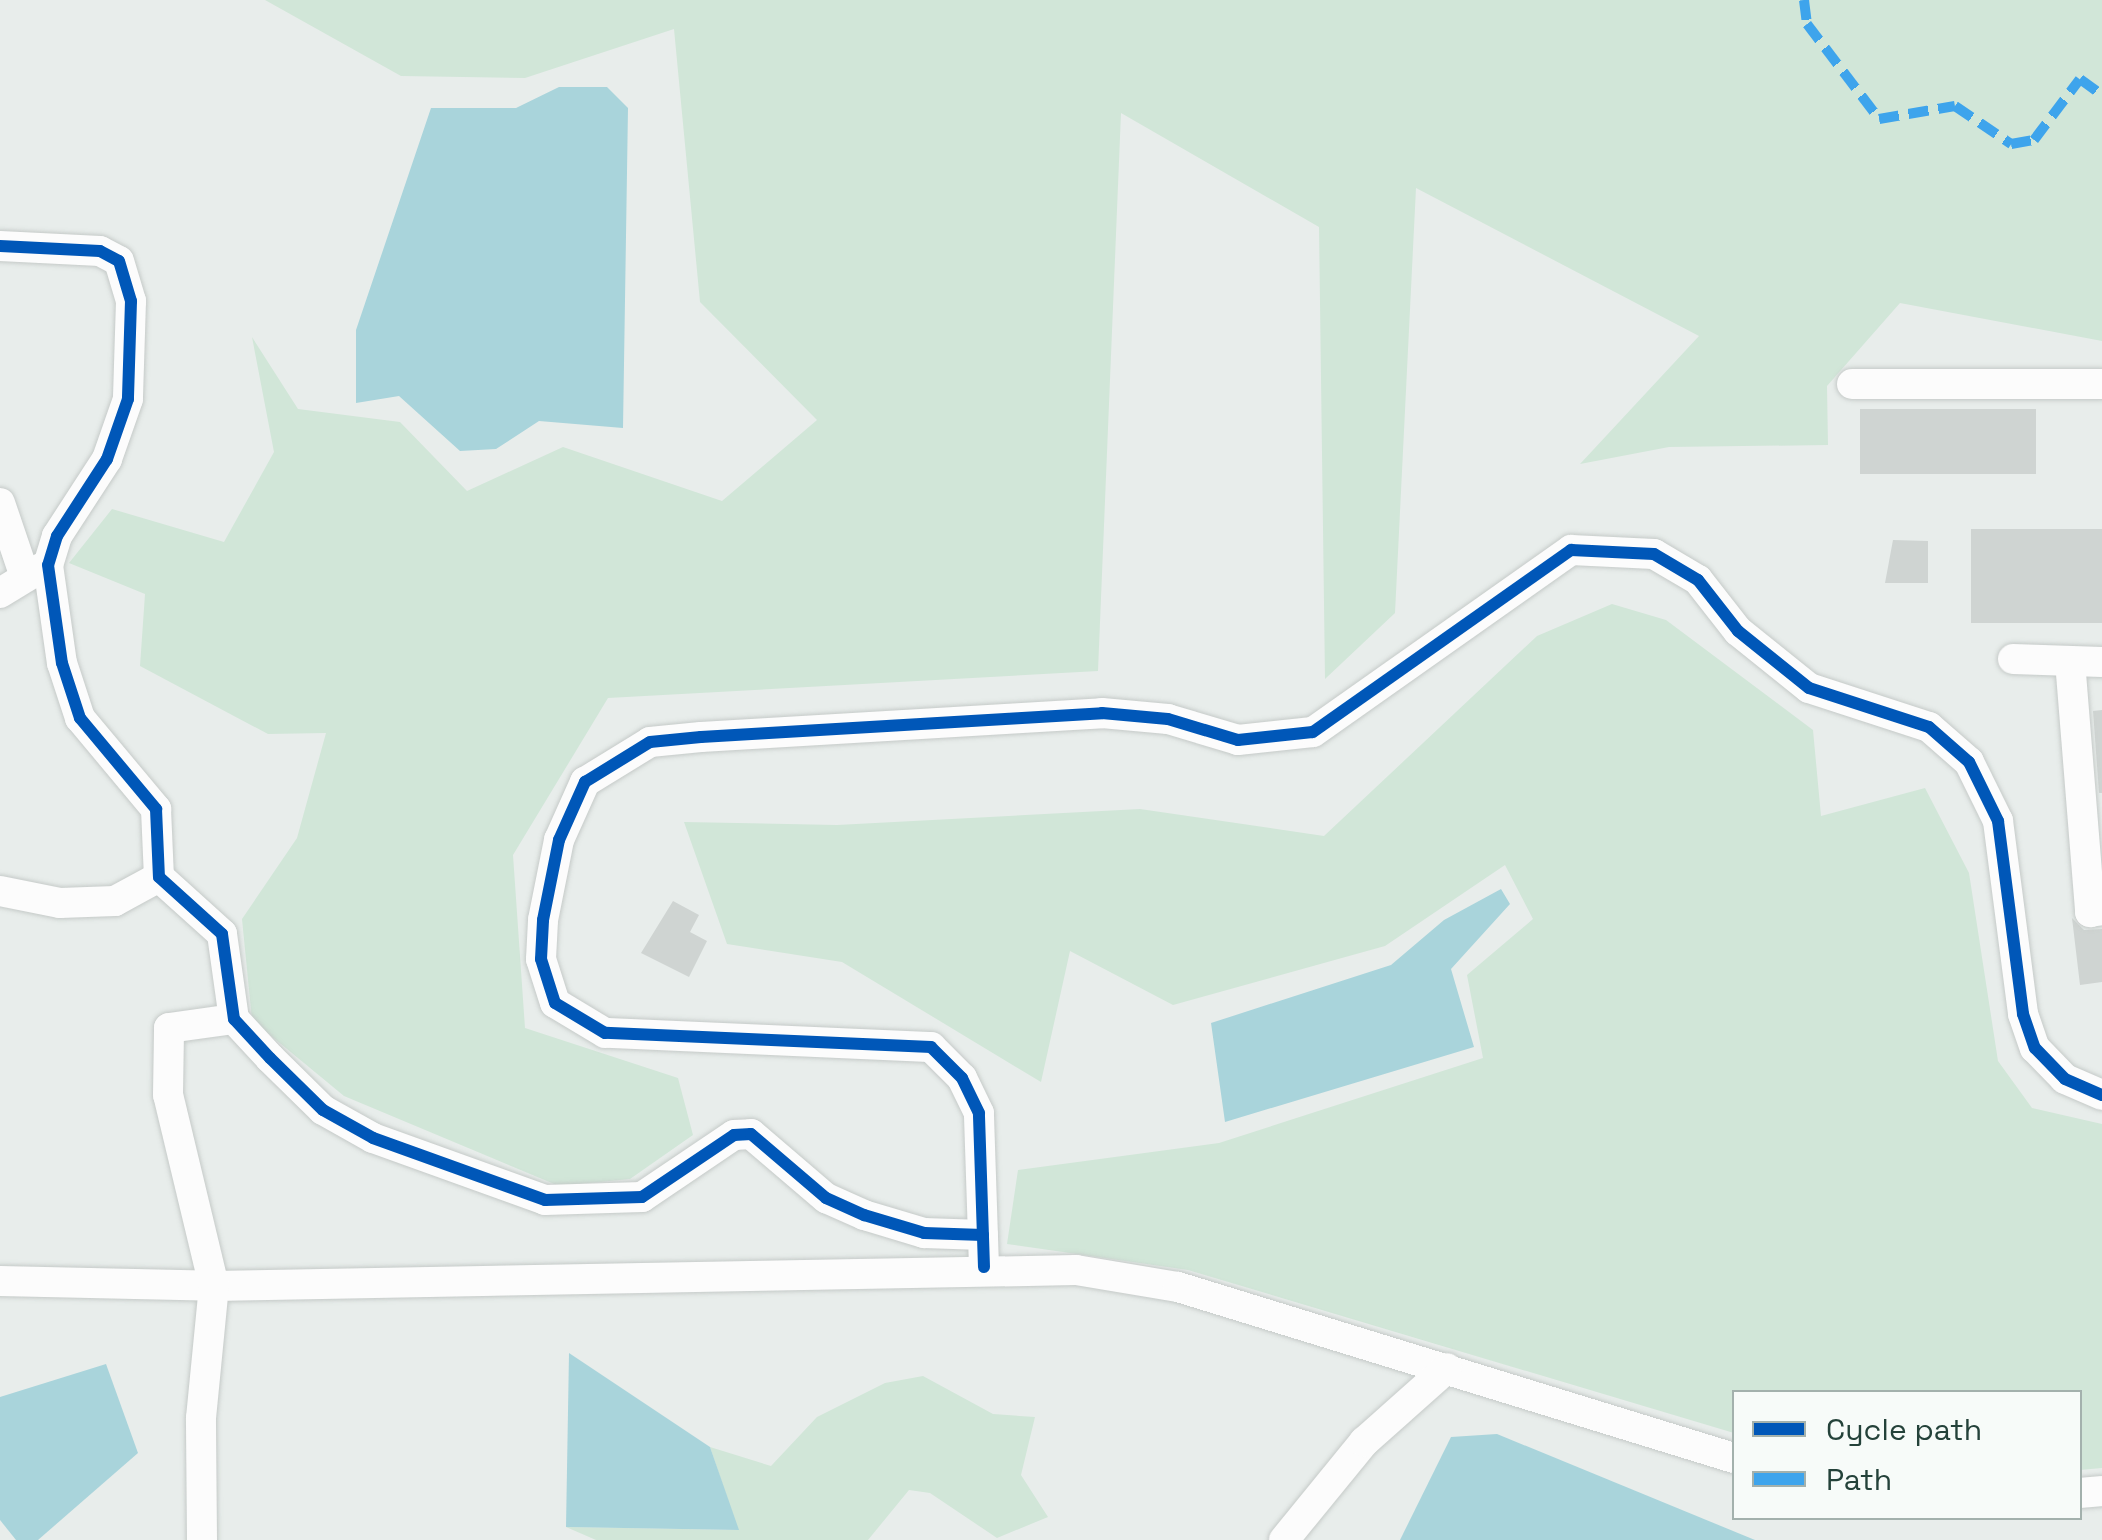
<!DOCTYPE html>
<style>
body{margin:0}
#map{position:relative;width:2102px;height:1540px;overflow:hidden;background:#e8edeb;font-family:"Space Grotesk",sans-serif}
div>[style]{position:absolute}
.green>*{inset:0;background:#d1e6d8}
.water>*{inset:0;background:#a9d4db}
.building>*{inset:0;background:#cfd4d2;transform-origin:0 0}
.roads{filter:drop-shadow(0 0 2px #c5cac8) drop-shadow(0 0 2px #c5cac8)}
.minor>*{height:30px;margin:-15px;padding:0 15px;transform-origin:15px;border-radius:15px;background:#fcfcfc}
.quiet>*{height:10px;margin-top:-5px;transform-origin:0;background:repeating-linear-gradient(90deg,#3ea4ec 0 20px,transparent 0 30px)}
.cycleway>*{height:12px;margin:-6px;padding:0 6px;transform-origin:6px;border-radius:6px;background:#0057b8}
span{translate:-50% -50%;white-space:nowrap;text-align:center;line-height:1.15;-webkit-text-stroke:9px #f7fbf9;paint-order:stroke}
.legend{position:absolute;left:1732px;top:1390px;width:350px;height:130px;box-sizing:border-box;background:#f7fbf9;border:2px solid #a3b1ad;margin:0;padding:12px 18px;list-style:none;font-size:30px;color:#24423a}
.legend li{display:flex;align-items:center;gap:20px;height:50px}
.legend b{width:50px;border:2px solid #a3b1ad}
</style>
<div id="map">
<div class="green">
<div style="clip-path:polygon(265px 0,2102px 0,2102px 341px,1900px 303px,1827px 386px,1828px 445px,1669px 447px,1580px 464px,1699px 336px,1416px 188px,1395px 613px,1325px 679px,1319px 227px,1121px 113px,1098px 671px,608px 698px,513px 855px,525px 1028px,678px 1078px,693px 1135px,630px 1179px,559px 1186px,344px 1096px,252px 1020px,242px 919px,297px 838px,326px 733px,268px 734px,140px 666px,145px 594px,69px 563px,112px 509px,224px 542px,274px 452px,252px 337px,298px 409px,400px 422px,467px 491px,563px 447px,722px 501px,817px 420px,700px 302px,674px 29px,525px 78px,401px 76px)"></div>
<div style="clip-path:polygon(1612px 604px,1666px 620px,1813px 730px,1821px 816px,1925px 788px,1969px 873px,1998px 1061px,2032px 1108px,2102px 1124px,2102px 1468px,2080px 1470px,2080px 1392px,1734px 1392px,1734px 1433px,1188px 1270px,1007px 1244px,1018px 1170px,1219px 1143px,1483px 1058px,1467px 975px,1533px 919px,1505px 865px,1385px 946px,1173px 1005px,1070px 951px,1041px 1082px,842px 962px,727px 944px,684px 822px,837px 825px,1140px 809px,1324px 836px,1537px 636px)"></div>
<div style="clip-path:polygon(923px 1376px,993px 1414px,1035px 1417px,1021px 1475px,1048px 1517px,997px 1538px,930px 1493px,909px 1490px,868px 1540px,596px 1540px,566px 1527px,738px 1530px,710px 1447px,771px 1466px,817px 1417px,885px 1383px)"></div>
</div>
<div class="water">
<div style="clip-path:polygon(559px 87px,607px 87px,628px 108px,623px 428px,539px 421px,496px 449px,460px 451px,399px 396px,356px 403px,356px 330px,431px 108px,516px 108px)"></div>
<div style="clip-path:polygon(1501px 889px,1510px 904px,1451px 969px,1474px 1047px,1225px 1122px,1211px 1023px,1391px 965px,1444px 920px)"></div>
<div style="clip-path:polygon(569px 1353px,710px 1447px,739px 1530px,566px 1527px)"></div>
<div style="clip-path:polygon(106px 1364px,138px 1453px,38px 1540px,16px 1540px,0 1520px,0 1397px)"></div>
<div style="clip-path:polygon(1497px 1434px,1755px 1540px,1400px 1540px,1451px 1437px)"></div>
</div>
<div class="building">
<div style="left:1860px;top:409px;width:176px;height:65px"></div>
<div style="left:1971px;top:529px;width:131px;height:94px"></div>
<div style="clip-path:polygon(1893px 540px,1928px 541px,1928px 583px,1885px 583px)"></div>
<div style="clip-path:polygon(2102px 710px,2102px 793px,2099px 793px,2093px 711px)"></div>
<div style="clip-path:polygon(673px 901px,699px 915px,690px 932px,707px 941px,689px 977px,641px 953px)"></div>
<div style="clip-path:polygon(2072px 918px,2084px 930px,2102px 929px,2102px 982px,2080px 985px)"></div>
</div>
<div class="roads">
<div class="minor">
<div style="left:0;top:246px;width:100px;rotate:2.9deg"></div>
<div style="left:100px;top:251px;width:21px;rotate:28deg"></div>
<div style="left:119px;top:261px;width:42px;rotate:73.3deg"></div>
<div style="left:131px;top:301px;width:98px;rotate:91.8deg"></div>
<div style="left:128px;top:399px;width:64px;rotate:109.3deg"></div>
<div style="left:107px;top:459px;width:92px;rotate:123deg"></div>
<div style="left:57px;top:536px;width:30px;rotate:107deg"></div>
<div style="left:48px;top:565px;width:99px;rotate:81.9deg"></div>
<div style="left:62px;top:663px;width:58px;rotate:71.9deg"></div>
<div style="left:80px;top:718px;width:119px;rotate:50.1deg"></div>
<div style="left:156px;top:809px;width:68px;rotate:87.5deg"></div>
<div style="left:159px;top:877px;width:85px;rotate:42.1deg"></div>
<div style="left:222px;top:934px;width:86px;rotate:82deg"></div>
<div style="left:234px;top:1019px;width:53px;rotate:47.3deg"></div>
<div style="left:270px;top:1058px;width:74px;rotate:44.5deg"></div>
<div style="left:323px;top:1110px;width:57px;rotate:29.2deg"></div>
<div style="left:373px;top:1138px;width:183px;rotate:19.8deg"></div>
<div style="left:545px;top:1200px;width:97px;rotate:-1.8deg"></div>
<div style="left:642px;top:1197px;width:111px;rotate:-34deg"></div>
<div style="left:734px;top:1135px;width:17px;rotate:-3deg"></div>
<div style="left:751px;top:1134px;width:99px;rotate:40.5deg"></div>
<div style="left:826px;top:1198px;width:42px;rotate:24.1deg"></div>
<div style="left:864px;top:1215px;width:63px;rotate:16.7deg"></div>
<div style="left:924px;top:1233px;width:59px;rotate:1.9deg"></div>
<div style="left:1852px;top:384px;width:250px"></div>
<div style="left:0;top:503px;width:78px;rotate:71.3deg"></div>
<div style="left:0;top:593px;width:48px;rotate:-31.4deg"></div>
<div style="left:2013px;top:659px;width:89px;rotate:1.9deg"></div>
<div style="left:2070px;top:661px;width:252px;rotate:85.4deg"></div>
<div style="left:2090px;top:912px;width:12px;rotate:-9deg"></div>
<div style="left:0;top:891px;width:61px;rotate:11.3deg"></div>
<div style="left:60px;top:903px;width:55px;rotate:-2.1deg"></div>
<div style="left:115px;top:901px;width:50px;rotate:-28.6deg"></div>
<div style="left:984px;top:1267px;width:154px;rotate:-91.9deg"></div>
<div style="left:979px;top:1113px;width:39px;rotate:-116deg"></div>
<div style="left:962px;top:1078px;width:44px;rotate:-135deg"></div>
<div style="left:931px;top:1047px;width:326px;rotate:-177.5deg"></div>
<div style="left:605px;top:1033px;width:58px;rotate:-149deg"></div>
<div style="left:555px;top:1003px;width:46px;rotate:-107.7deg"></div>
<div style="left:541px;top:959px;width:39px;rotate:-87deg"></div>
<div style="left:543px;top:920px;width:82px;rotate:-78.7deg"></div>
<div style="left:559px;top:840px;width:64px;rotate:-65.9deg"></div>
<div style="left:585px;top:782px;width:76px;rotate:-31.6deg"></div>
<div style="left:650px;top:742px;width:51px;rotate:-5.6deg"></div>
<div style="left:701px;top:737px;width:402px;rotate:-3.4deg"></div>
<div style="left:1102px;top:713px;width:66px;rotate:5.2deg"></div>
<div style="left:1168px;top:719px;width:73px;rotate:16.7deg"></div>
<div style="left:1238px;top:740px;width:75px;rotate:-6.1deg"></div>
<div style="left:1313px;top:732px;width:316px;rotate:-35.2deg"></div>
<div style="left:1571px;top:550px;width:83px;rotate:2.8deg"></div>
<div style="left:1654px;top:554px;width:51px;rotate:30.6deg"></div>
<div style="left:1698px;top:580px;width:65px;rotate:51.9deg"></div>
<div style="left:1738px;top:631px;width:91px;rotate:38.8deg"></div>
<div style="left:1809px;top:688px;width:126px;rotate:18deg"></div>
<div style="left:1929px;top:727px;width:53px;rotate:41.2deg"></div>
<div style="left:1969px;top:762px;width:66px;rotate:63.8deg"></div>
<div style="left:1998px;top:821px;width:195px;rotate:82.6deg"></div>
<div style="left:2023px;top:1014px;width:36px;rotate:71deg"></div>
<div style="left:2035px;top:1048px;width:43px;rotate:45.9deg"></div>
<div style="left:2065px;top:1079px;width:40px;rotate:23.4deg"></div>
<div style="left:0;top:1281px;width:214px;rotate:1.3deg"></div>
<div style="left:214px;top:1286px;width:862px;rotate:-1.06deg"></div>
<div style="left:1076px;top:1270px;width:103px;rotate:9.5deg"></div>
<div style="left:1178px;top:1287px;width:582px;rotate:17.1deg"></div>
<div style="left:2080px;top:1493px;width:22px;rotate:-5deg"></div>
<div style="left:202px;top:1540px;width:122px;rotate:-90.5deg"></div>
<div style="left:201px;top:1418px;width:133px;rotate:-84.4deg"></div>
<div style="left:214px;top:1286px;width:196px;rotate:-103.5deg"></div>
<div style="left:168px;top:1095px;width:67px;rotate:-89.1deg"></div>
<div style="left:169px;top:1028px;width:66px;rotate:-7.9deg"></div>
<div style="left:1284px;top:1540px;width:127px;rotate:-50.8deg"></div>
<div style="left:1364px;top:1442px;width:111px;rotate:-41.7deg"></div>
</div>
</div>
<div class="quiet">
<div style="left:1804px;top:0;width:24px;rotate:83deg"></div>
<div style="left:1807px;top:24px;width:119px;rotate:52.8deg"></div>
<div style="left:1879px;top:119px;width:77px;rotate:-9.7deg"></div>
<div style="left:1955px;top:106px;width:68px;rotate:34.2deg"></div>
<div style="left:2011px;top:144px;width:23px;rotate:-10deg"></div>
<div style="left:2034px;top:140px;width:76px;rotate:-53deg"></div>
<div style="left:2080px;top:79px;width:27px;rotate:36deg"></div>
</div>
<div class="cycleway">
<div style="left:0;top:246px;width:100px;rotate:2.9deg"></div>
<div style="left:100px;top:251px;width:21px;rotate:28deg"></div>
<div style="left:119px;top:261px;width:42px;rotate:73.3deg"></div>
<div style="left:131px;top:301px;width:98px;rotate:91.8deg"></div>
<div style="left:128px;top:399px;width:64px;rotate:109.3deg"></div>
<div style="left:107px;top:459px;width:92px;rotate:123deg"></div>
<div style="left:57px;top:536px;width:30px;rotate:107deg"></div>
<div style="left:48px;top:565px;width:99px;rotate:81.9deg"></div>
<div style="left:62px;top:663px;width:58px;rotate:71.9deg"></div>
<div style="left:80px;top:718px;width:119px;rotate:50.1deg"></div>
<div style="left:156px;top:809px;width:68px;rotate:87.5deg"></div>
<div style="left:159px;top:877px;width:85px;rotate:42.1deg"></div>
<div style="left:222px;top:934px;width:86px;rotate:82deg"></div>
<div style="left:234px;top:1019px;width:53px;rotate:47.3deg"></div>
<div style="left:270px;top:1058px;width:74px;rotate:44.5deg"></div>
<div style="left:323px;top:1110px;width:57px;rotate:29.2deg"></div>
<div style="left:373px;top:1138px;width:183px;rotate:19.8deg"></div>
<div style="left:545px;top:1200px;width:97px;rotate:-1.8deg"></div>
<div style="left:642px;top:1197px;width:111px;rotate:-34deg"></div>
<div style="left:734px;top:1135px;width:17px;rotate:-3deg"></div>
<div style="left:751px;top:1134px;width:99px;rotate:40.5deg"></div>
<div style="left:826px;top:1198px;width:42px;rotate:24.1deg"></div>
<div style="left:864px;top:1215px;width:63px;rotate:16.7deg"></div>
<div style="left:924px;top:1233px;width:59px;rotate:1.9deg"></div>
<div style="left:984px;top:1267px;width:154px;rotate:-91.9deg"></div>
<div style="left:979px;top:1113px;width:39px;rotate:-116deg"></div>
<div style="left:962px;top:1078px;width:44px;rotate:-135deg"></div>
<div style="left:931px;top:1047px;width:326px;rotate:-177.5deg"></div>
<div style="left:605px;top:1033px;width:58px;rotate:-149deg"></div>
<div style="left:555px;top:1003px;width:46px;rotate:-107.7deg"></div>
<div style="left:541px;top:959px;width:39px;rotate:-87deg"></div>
<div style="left:543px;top:920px;width:82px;rotate:-78.7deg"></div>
<div style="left:559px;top:840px;width:64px;rotate:-65.9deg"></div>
<div style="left:585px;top:782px;width:76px;rotate:-31.6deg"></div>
<div style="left:650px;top:742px;width:51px;rotate:-5.6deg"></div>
<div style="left:701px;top:737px;width:402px;rotate:-3.4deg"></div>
<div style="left:1102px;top:713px;width:66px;rotate:5.2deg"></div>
<div style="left:1168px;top:719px;width:73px;rotate:16.7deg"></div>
<div style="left:1238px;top:740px;width:75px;rotate:-6.1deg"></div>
<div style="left:1313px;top:732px;width:316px;rotate:-35.2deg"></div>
<div style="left:1571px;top:550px;width:83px;rotate:2.8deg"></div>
<div style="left:1654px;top:554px;width:51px;rotate:30.6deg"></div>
<div style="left:1698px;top:580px;width:65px;rotate:51.9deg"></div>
<div style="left:1738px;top:631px;width:91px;rotate:38.8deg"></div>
<div style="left:1809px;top:688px;width:126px;rotate:18deg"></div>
<div style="left:1929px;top:727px;width:53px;rotate:41.2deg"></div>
<div style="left:1969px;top:762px;width:66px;rotate:63.8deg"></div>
<div style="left:1998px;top:821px;width:195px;rotate:82.6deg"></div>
<div style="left:2023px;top:1014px;width:36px;rotate:71deg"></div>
<div style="left:2035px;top:1048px;width:43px;rotate:45.9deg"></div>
<div style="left:2065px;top:1079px;width:40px;rotate:23.4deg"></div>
</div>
<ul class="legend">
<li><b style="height:12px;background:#0057b8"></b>Cycle path</li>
<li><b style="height:12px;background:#3ea4ec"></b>Path</li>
</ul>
</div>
